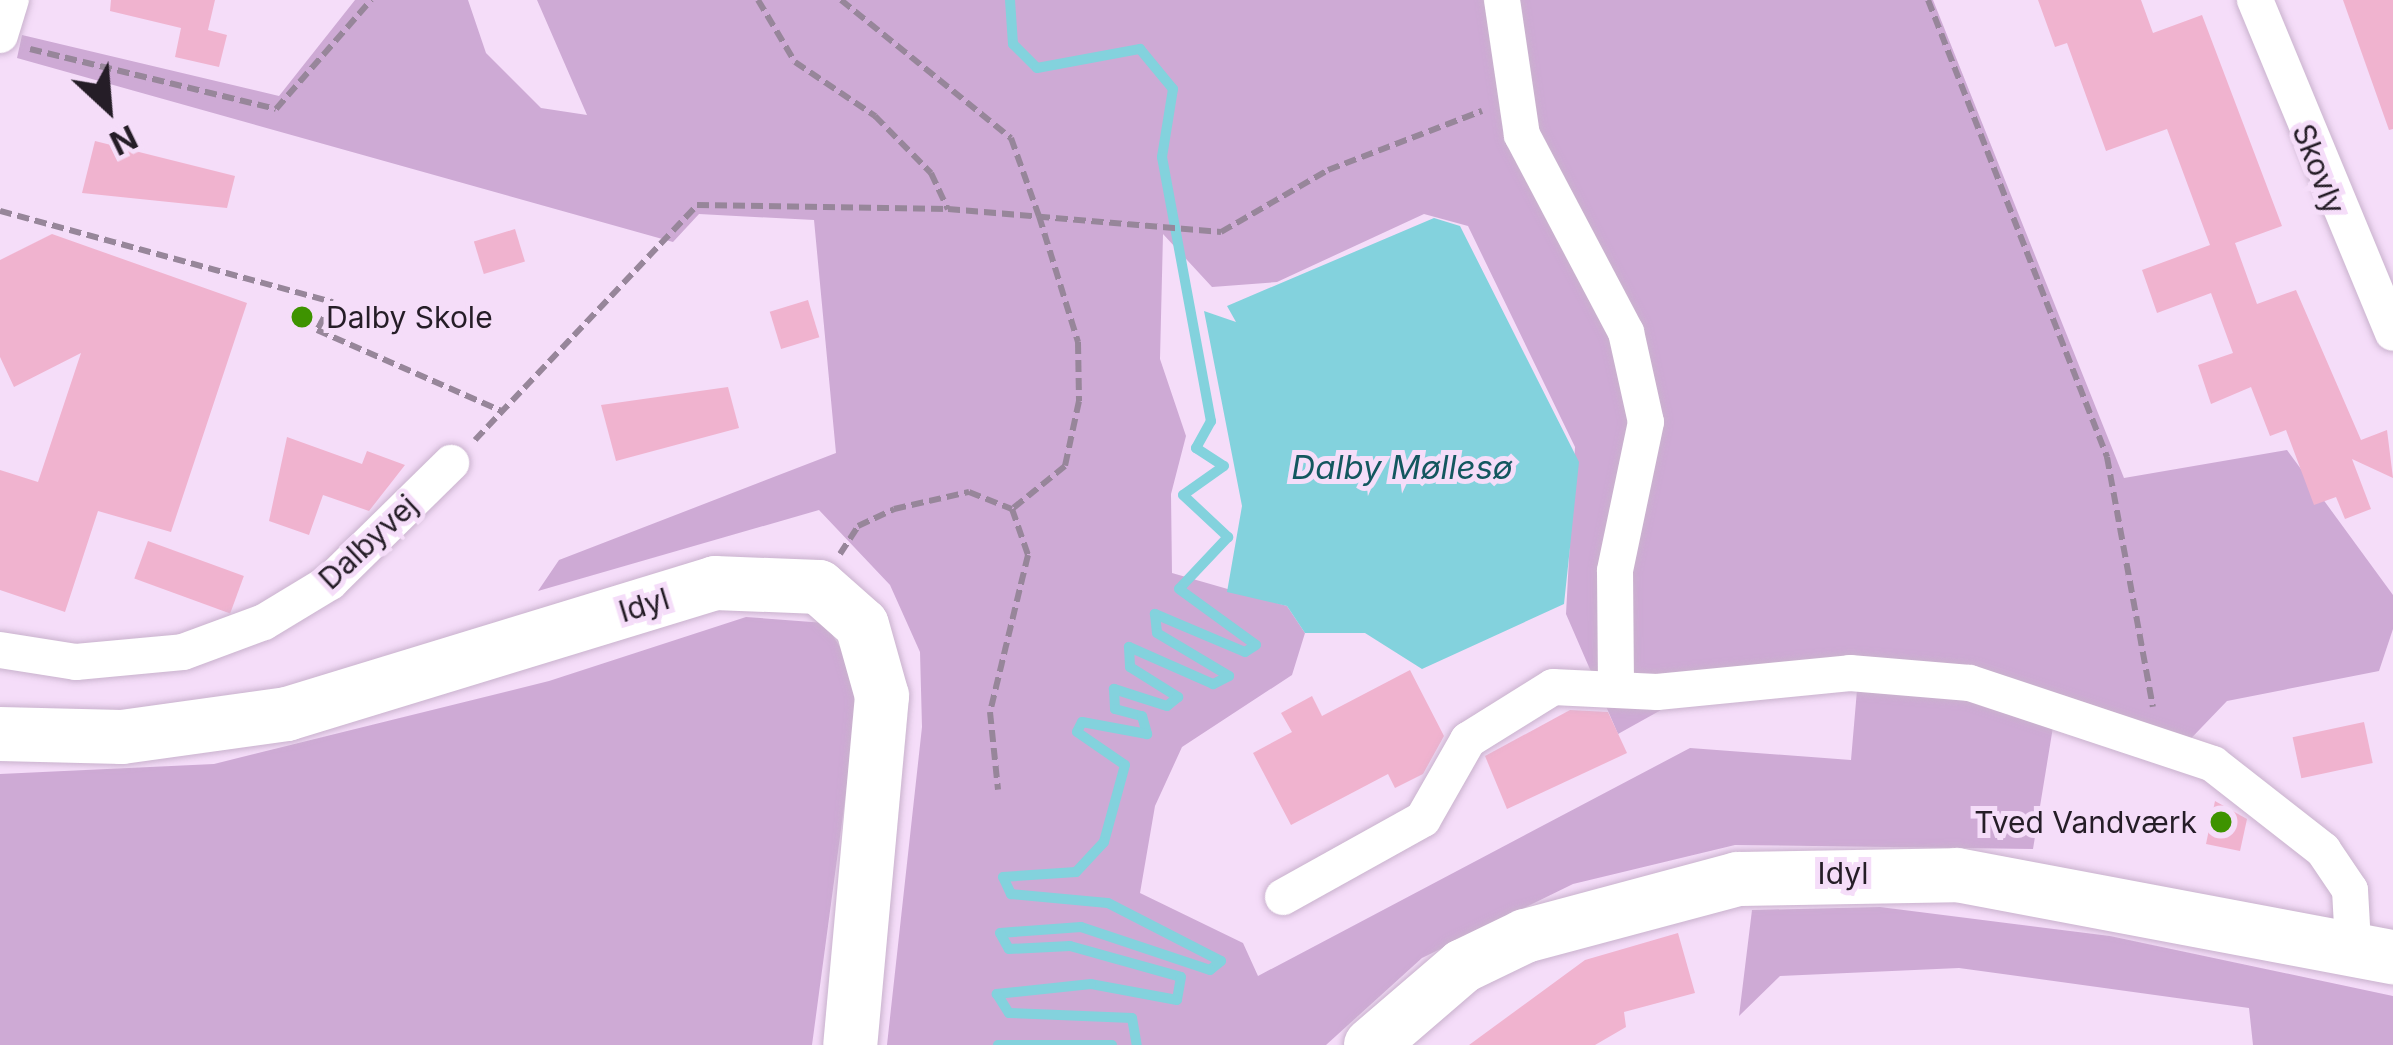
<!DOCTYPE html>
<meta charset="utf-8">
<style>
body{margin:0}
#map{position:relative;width:2393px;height:1045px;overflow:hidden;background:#f5ddf9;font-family:Inter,sans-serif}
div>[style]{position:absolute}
.green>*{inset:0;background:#ceaad5}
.water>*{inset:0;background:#83d2dd}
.stream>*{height:10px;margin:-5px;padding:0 5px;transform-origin:5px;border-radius:5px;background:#83d2dd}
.building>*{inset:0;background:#f0b3cf;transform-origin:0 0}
.path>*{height:6px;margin-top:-3px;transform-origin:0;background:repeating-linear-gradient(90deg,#97869a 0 12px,transparent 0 18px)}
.roads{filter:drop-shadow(0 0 3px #c9b2cd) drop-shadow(0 0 3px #c9b2cd)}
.street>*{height:36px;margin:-18px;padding:0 18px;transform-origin:18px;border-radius:18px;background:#fff}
.secondary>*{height:54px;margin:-27px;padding:0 27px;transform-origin:27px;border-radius:27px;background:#fff}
.dots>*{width:33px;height:33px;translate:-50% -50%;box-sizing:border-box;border:6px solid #f5ddf9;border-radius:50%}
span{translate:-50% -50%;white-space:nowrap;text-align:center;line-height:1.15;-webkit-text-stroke:10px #f5ddf9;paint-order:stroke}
.street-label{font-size:30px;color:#251d27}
.poi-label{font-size:30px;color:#251d27}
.left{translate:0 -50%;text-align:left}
.right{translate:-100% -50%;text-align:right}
.water-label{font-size:33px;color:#13575f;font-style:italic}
.north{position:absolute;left:48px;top:48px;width:120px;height:120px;-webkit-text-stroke:9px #f5ddf9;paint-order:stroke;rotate:154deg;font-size:33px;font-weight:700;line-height:48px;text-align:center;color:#251d27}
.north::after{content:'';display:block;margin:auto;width:42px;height:54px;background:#251d27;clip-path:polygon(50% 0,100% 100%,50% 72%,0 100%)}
</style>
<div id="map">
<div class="green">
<div style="clip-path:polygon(evenodd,355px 0,468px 0,486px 53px,541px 108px,587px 115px,537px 0,1933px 0,2124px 478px,2287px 450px,2393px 595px,2393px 629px,2379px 671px,2227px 701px,2175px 755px,2053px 727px,2033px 849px,1735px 845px,1573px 884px,1422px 958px,1326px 1045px,887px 1045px,922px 727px,920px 652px,890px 585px,819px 510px,538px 591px,559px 560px,836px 453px,814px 220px,699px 214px,673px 242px,17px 58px,22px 35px,279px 96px,355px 0,1424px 214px,1468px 226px,1575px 447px,1566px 614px,1618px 734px,1670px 705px,1857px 690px,1851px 760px,1690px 748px,1258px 976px,1243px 943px,1140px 893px,1155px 806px,1182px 747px,1292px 675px,1305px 633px,1287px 606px,1172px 573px,1171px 494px,1186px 436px,1160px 359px,1163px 234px,1212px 287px,1277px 282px,1424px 214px)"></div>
<div style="clip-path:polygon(746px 617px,825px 623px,861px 681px,812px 1045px,0 1045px,0 774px,214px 764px,549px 681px)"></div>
<div style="clip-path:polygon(1880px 907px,2110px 936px,2393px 996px,2393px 1045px,2253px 1045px,2249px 1008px,1959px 968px,1780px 976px,1739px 1016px,1752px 910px)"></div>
</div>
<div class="water">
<div style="clip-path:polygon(1434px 218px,1460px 226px,1579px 462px,1564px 604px,1422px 669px,1365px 633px,1305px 633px,1287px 606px,1227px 592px,1242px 506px,1204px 311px,1236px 322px,1227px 306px)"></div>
</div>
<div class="stream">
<div style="left:1010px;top:0;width:44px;rotate:86.1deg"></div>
<div style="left:1013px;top:44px;width:34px;rotate:45deg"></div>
<div style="left:1037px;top:68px;width:105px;rotate:-10.5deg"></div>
<div style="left:1140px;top:49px;width:52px;rotate:50.5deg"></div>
<div style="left:1173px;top:89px;width:69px;rotate:99.2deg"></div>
<div style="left:1162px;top:157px;width:269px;rotate:79.5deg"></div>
<div style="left:1211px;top:421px;width:31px;rotate:119deg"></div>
<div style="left:1196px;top:448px;width:33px;rotate:33deg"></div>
<div style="left:1224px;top:466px;width:50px;rotate:144.7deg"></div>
<div style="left:1183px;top:495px;width:62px;rotate:43deg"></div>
<div style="left:1228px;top:537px;width:71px;rotate:133.3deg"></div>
<div style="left:1179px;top:589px;width:95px;rotate:36deg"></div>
<div style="left:1256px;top:645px;width:13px;rotate:148deg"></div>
<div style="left:1245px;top:652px;width:98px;rotate:-157.1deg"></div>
<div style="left:1155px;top:614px;width:19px;rotate:84deg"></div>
<div style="left:1157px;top:633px;width:84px;rotate:30.8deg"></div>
<div style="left:1229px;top:676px;width:18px;rotate:153deg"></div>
<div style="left:1213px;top:684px;width:92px;rotate:-156.2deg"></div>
<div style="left:1129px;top:647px;width:20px;rotate:87deg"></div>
<div style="left:1130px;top:667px;width:57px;rotate:32deg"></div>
<div style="left:1178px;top:697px;width:14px;rotate:141deg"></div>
<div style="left:1167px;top:706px;width:56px;rotate:-162.2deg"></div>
<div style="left:1114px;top:689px;width:20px;rotate:87deg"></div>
<div style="left:1115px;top:709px;width:28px;rotate:15deg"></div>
<div style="left:1142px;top:716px;width:19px;rotate:74deg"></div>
<div style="left:1147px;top:734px;width:66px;rotate:-169.5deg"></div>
<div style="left:1082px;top:722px;width:11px;rotate:117deg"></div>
<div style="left:1077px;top:732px;width:58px;rotate:34.5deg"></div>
<div style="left:1125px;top:765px;width:80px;rotate:105.3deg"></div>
<div style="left:1104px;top:842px;width:41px;rotate:133deg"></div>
<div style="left:1076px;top:872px;width:73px;rotate:176.1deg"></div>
<div style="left:1003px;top:877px;width:19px;rotate:65deg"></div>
<div style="left:1011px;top:894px;width:97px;rotate:5.3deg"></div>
<div style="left:1108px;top:903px;width:127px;rotate:27.2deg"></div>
<div style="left:1221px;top:961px;width:14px;rotate:141deg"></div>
<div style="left:1210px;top:970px;width:136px;rotate:-161.6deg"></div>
<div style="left:1081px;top:927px;width:81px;rotate:175.8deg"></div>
<div style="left:1000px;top:933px;width:18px;rotate:61deg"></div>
<div style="left:1009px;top:949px;width:61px;rotate:-2.8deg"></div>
<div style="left:1070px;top:946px;width:115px;rotate:15.6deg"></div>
<div style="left:1181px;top:977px;width:23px;rotate:100deg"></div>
<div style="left:1177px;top:1000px;width:87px;rotate:-169.5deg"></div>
<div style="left:1091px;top:984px;width:95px;rotate:173.9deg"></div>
<div style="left:997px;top:994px;width:22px;rotate:58deg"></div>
<div style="left:1009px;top:1013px;width:123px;rotate:2.3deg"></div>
<div style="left:1132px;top:1018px;width:27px;rotate:80deg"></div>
<div style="left:998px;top:1045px;width:114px"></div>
</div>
<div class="building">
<div style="clip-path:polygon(111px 0,215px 0,208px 30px,227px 35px,219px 67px,175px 57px,181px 28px,110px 11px)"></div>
<div style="clip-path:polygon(2038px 0,2141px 0,2153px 33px,2202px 15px,2282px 226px,2235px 243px,2257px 304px,2296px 290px,2361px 440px,2387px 430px,2393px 478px,2352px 459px,2371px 509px,2345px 519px,2336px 497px,2314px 505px,2286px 430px,2270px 436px,2251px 387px,2211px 404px,2198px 365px,2233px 353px,2211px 293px,2157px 313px,2142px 270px,2210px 245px,2167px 129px,2106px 151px,2067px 43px,2055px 47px)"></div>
<div style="clip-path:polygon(2343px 0,2393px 0,2393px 129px,2389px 130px)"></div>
<div style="clip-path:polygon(95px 141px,235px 176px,227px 208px,82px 193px)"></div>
<div style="left:515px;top:229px;width:34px;height:43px;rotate:73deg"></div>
<div style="clip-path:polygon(52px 234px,247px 303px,171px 532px,98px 511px,65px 612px,0 590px,0 470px,38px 482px,81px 353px,14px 387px,0 357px,0 260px)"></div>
<div style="left:808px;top:300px;width:39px;height:40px;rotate:73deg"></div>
<div style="clip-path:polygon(728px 387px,739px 428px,616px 461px,601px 405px)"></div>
<div style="clip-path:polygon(287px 437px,362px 464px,367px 451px,405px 465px,369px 511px,323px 495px,309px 535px,269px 521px)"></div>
<div style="left:148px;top:541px;width:102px;height:40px;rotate:20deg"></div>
<div style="clip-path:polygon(1410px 670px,1444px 736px,1423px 774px,1395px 788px,1388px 774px,1291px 825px,1253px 753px,1292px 732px,1281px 713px,1312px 696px,1322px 716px)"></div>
<div style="clip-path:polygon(1570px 710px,1608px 712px,1627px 753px,1507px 809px,1485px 756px)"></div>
<div style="left:2364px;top:722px;width:42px;height:73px;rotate:78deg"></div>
<div style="clip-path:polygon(2215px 801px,2247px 819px,2240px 851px,2206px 844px)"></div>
<div style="clip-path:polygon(1678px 933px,1695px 993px,1624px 1012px,1626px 1027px,1595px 1045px,1469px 1045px,1585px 960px)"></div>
</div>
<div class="path">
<div style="left:758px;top:0;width:72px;rotate:59.2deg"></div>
<div style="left:795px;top:62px;width:97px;rotate:34deg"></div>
<div style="left:875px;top:116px;width:80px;rotate:45.5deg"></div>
<div style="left:931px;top:173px;width:40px;rotate:65deg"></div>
<div style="left:841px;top:0;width:219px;rotate:39.1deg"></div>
<div style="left:1011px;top:138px;width:83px;rotate:70.3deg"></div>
<div style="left:1039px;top:216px;width:132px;rotate:72.8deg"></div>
<div style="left:1078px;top:342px;width:59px;rotate:89deg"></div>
<div style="left:1079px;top:401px;width:66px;rotate:102.2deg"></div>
<div style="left:1065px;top:466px;width:68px;rotate:140.9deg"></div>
<div style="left:1928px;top:0;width:491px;rotate:68.6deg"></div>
<div style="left:2107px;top:457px;width:254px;rotate:79.6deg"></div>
<div style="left:30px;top:49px;width:253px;rotate:13.7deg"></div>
<div style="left:276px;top:109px;width:145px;rotate:-48.9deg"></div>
<div style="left:0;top:211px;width:345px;rotate:15.3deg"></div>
<div style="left:333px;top:302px;width:32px;rotate:120deg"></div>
<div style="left:317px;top:330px;width:204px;rotate:23.7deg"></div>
<div style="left:475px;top:440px;width:323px;rotate:-46.6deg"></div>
<div style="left:697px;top:205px;width:251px;rotate:0.9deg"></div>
<div style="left:948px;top:209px;width:274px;rotate:4.8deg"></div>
<div style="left:1221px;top:232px;width:124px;rotate:-30.1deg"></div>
<div style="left:1328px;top:170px;width:165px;rotate:-21deg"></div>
<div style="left:840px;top:554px;width:33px;rotate:-57deg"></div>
<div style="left:858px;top:526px;width:40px;rotate:-25deg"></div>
<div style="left:894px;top:509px;width:77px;rotate:-12.8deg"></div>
<div style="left:969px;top:492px;width:46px;rotate:21.6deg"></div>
<div style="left:1012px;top:509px;width:49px;rotate:70.8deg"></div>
<div style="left:1028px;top:555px;width:162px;rotate:103.6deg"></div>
<div style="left:990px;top:712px;width:78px;rotate:84.1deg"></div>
</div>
<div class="roads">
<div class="street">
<div style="left:1502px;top:0;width:136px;rotate:81.6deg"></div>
<div style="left:1522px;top:135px;width:223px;rotate:62.2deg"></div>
<div style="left:1626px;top:332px;width:92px;rotate:77.5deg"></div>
<div style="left:1646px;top:422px;width:152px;rotate:101.8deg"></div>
<div style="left:1615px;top:571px;width:113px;rotate:89.5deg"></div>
<div style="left:2255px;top:0;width:360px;rotate:67.5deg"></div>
<div style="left:0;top:35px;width:37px;rotate:-73deg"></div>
<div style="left:0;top:650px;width:77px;rotate:9deg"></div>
<div style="left:76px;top:662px;width:107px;rotate:-5.3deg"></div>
<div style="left:183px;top:652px;width:86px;rotate:-20.3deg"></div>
<div style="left:264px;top:622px;width:77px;rotate:-31.2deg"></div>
<div style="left:330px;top:582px;width:170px;rotate:-44.5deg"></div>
<div style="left:1283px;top:897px;width:160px;rotate:-29.1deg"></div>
<div style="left:1423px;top:819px;width:91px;rotate:-60.3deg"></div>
<div style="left:1468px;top:740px;width:100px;rotate:-31.9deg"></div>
<div style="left:1553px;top:687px;width:104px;rotate:2.8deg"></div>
<div style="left:1657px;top:692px;width:194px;rotate:-5.6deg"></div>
<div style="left:1850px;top:673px;width:120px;rotate:4.8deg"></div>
<div style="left:1970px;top:683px;width:256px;rotate:18.4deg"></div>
<div style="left:2213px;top:764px;width:140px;rotate:38deg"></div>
<div style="left:2323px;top:850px;width:48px;rotate:56deg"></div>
<div style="left:2350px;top:890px;width:54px;rotate:86.8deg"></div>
</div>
<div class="secondary">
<div style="left:0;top:734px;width:122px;rotate:1.4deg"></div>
<div style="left:122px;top:737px;width:167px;rotate:-7.9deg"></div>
<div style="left:287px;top:714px;width:448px;rotate:-17deg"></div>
<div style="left:715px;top:583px;width:104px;rotate:2.2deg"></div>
<div style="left:819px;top:587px;width:57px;rotate:41.5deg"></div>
<div style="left:862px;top:625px;width:74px;rotate:74.3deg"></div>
<div style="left:882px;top:696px;width:350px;rotate:95.2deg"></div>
<div style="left:1371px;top:1045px;width:121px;rotate:-40.7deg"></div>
<div style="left:1463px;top:966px;width:69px;rotate:-25.8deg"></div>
<div style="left:1525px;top:936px;width:220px;rotate:-15deg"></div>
<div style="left:1738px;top:879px;width:219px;rotate:-1deg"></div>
<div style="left:1957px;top:875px;width:444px;rotate:10.7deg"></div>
</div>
</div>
<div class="dots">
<div style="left:302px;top:317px;background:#3e9300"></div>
<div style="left:2221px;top:822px;background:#3e9300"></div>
</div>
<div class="street-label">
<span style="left:2319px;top:169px;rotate:69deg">Skovly</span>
<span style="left:368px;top:542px;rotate:-43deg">Dalbyvej</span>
<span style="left:644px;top:605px;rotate:-17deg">Idyl</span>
<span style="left:1843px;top:873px">Idyl</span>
</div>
<div class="poi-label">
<span class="left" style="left:326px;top:317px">Dalby Skole</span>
<span class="right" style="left:2197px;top:822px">Tved Vandværk</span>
</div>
<div class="water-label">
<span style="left:1402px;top:468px">Dalby Møllesø</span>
</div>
<div class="north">N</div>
</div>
